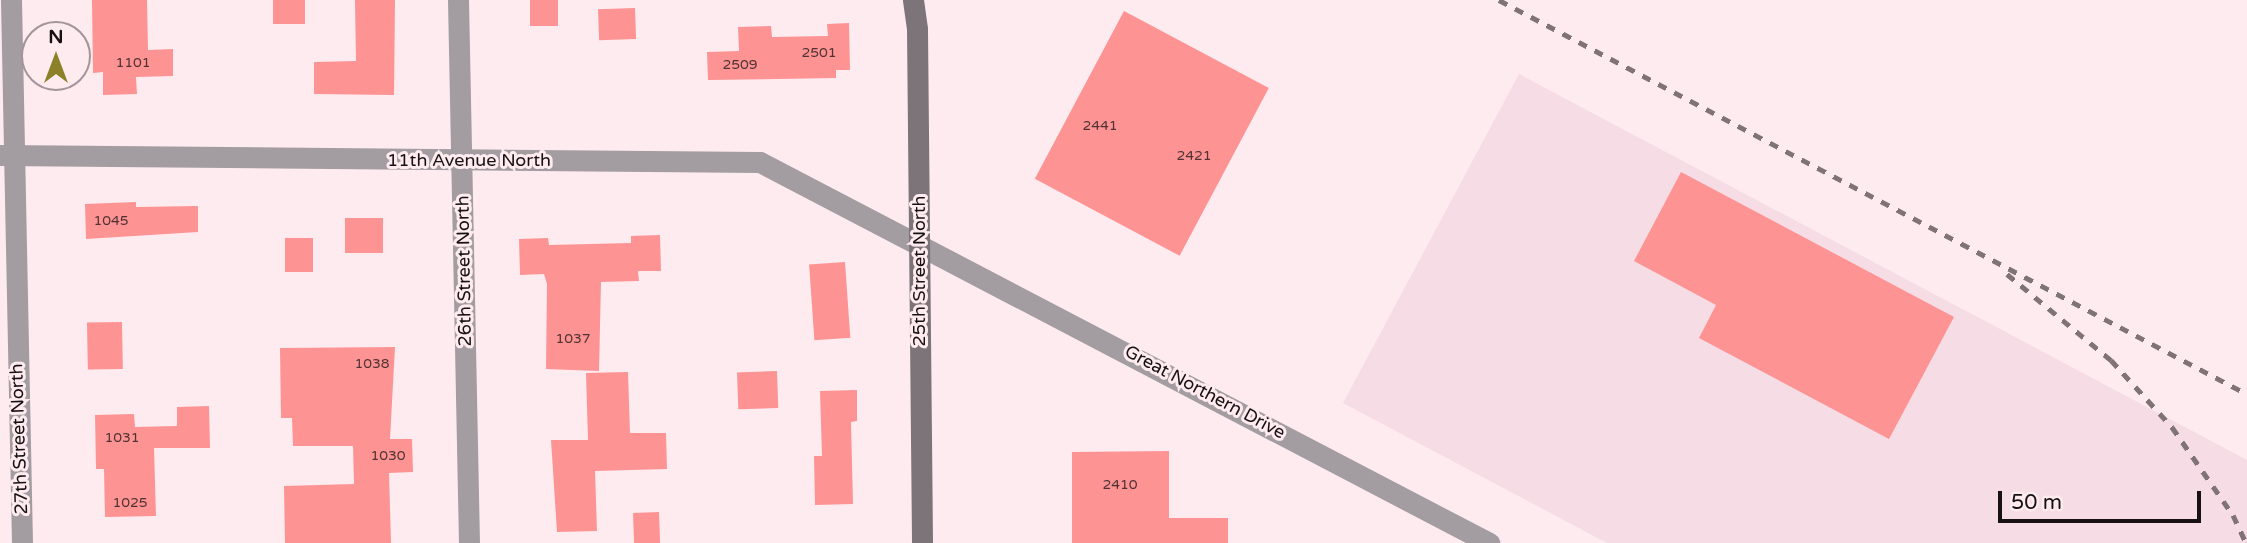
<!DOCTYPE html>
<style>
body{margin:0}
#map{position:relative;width:2247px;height:543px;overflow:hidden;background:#feebf0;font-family:"Varela Round",sans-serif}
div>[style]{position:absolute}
.built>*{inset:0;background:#f6dce4}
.building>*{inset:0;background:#fe9393;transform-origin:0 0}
.street>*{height:21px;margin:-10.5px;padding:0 10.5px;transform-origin:10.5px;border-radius:10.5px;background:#a39ca0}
.secondary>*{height:21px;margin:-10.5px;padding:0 10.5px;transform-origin:10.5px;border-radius:10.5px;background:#7d747a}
.rail>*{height:5px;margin-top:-2.5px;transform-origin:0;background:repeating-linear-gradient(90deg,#7f7376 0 9px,transparent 0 18px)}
span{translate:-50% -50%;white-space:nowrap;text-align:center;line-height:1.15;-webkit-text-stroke:6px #feebf0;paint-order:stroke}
.number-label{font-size:14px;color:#513233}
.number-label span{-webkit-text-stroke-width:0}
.street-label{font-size:18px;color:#171113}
.north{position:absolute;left:21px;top:21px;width:70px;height:70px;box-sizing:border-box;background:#feebf0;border:2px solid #a29498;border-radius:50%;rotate:0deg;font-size:19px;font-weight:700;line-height:28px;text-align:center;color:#171113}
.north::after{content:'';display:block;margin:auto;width:24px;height:32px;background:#8c8128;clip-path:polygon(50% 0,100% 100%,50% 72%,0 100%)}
.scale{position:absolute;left:1998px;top:491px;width:203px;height:32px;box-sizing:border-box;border:4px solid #171113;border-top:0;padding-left:9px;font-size:21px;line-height:24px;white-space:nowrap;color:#171113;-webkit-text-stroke:5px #feebf0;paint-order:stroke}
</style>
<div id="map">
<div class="built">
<div style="clip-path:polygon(1519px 74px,2247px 460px,2247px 543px,1607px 543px,1343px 403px)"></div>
</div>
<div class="building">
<div style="clip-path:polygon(92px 0,147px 0,148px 50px,173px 49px,173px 76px,136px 77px,137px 94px,103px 95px,103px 72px,93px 73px)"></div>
<div style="left:273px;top:0;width:32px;height:24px"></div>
<div style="clip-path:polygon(355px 0,395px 0,394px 95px,314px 94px,314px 62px,356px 61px)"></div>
<div style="left:530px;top:0;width:28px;height:26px"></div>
<div style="left:635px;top:8px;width:31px;height:37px;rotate:88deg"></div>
<div style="left:1124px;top:11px;width:164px;height:190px;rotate:28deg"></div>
<div style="clip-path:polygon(849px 23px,850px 70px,836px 70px,836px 78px,708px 80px,707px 52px,739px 51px,738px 27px,771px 26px,772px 37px,828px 36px,827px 24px)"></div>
<div style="clip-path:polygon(1681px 172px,1954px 317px,1889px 439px,1699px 338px,1716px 305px,1634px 261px)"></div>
<div style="clip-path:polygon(136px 202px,136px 207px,198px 206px,198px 232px,86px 239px,85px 204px)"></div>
<div style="left:383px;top:218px;width:35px;height:38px;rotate:90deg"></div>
<div style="clip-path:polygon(660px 235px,661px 271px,638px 271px,639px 281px,601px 282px,599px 371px,546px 369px,547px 284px,544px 274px,520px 275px,519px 239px,548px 238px,549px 245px,631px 243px,631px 236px)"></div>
<div style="left:285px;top:238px;width:28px;height:34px"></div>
<div style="left:845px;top:262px;width:76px;height:36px;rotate:86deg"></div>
<div style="left:122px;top:322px;width:47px;height:35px;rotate:89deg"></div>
<div style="clip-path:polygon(395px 347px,390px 439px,412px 439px,413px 472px,389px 473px,391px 543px,285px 543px,284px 486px,354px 484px,353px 446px,293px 446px,292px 418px,281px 418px,280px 348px)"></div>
<div style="left:777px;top:371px;width:37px;height:40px;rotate:88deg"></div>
<div style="clip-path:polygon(628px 372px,630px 433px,666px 433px,667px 469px,595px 471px,597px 531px,557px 532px,551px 440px,588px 440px,586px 373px)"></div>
<div style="clip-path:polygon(857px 390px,857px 421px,851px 422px,853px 504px,815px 505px,814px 456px,822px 456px,820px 391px)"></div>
<div style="clip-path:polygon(209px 406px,210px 448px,154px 448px,156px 516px,105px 517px,104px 469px,96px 469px,95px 415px,134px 414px,135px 427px,177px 426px,177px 407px)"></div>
<div style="clip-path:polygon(1169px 451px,1169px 518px,1228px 518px,1228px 543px,1072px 543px,1072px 452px)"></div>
<div style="left:659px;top:512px;width:31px;height:26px;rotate:88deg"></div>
</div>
<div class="street">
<div style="left:11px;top:0;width:543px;rotate:88.84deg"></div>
<div style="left:458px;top:0;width:543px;rotate:88.84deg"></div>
<div style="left:0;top:155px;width:760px;rotate:0.53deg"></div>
<div style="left:760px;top:162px;width:823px;rotate:27.59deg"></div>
</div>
<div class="secondary">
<div style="left:913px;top:0;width:29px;rotate:82deg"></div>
<div style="left:917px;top:29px;width:514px;rotate:89.44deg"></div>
</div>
<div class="rail">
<div style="left:1499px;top:0;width:845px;rotate:27.78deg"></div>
<div style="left:2007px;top:274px;width:135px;rotate:39.6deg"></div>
<div style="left:2111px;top:360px;width:91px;rotate:47.7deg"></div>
<div style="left:2172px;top:427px;width:107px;rotate:55.3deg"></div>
<div style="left:2233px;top:515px;width:31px;rotate:65deg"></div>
</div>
<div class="number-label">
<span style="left:819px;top:53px">2501</span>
<span style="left:133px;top:63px">1101</span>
<span style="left:740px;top:65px">2509</span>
<span style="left:1100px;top:126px">2441</span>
<span style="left:1194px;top:156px">2421</span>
<span style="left:111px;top:221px">1045</span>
<span style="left:573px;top:339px">1037</span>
<span style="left:372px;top:364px">1038</span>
<span style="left:122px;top:438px">1031</span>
<span style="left:388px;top:456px">1030</span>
<span style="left:1120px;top:485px">2410</span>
<span style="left:130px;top:503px">1025</span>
</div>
<div class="street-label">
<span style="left:469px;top:160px">11th Avenue North</span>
<span style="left:464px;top:271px;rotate:-91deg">26th Street North</span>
<span style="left:919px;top:271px;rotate:-90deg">25th Street North</span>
<span style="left:1205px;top:392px;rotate:28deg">Great Northern Drive</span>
<span style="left:19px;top:439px;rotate:-92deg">27th Street North</span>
</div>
<div class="north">N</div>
<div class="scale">50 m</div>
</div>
